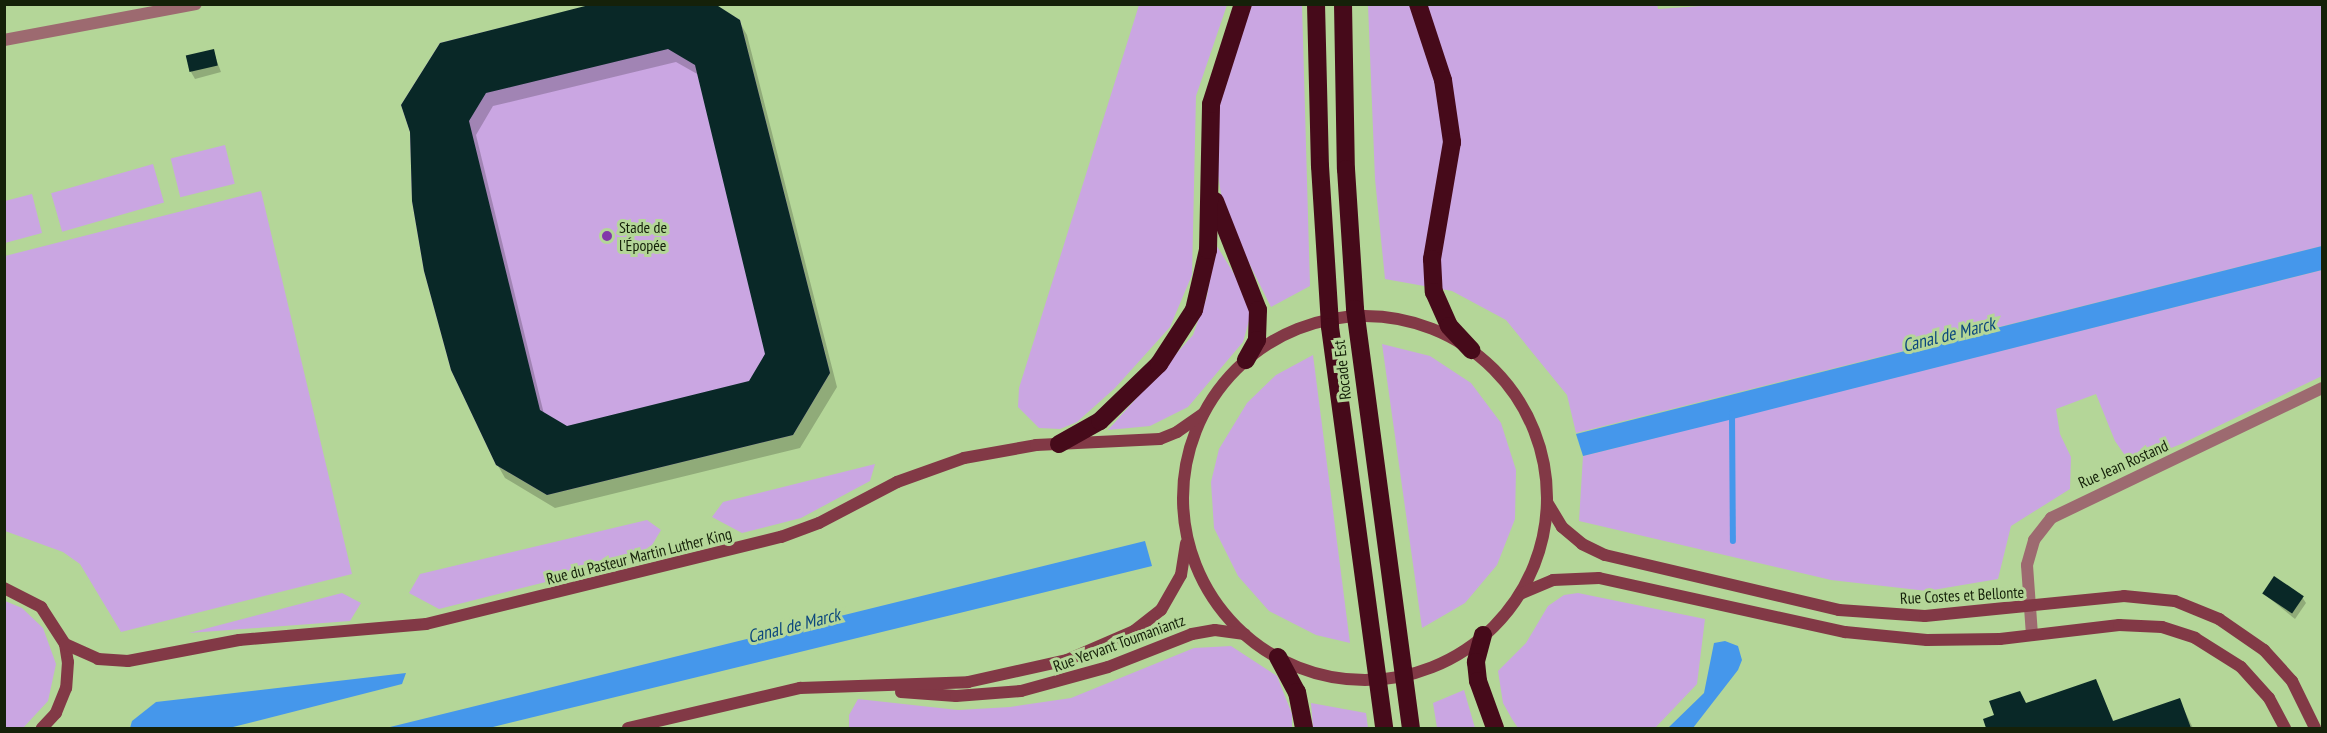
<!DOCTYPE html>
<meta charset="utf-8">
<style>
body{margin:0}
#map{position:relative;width:2327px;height:733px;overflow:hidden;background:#b4d698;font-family:"PT Sans Narrow",sans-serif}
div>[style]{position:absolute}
.green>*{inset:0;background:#caa6e2;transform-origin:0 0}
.water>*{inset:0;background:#4597eb}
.shadow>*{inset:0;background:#0003}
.stream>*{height:6px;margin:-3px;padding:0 3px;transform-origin:3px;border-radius:3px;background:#4597eb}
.building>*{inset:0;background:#092827;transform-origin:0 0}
.street>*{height:12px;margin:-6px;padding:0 6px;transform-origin:6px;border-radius:6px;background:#9d6a70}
.secondary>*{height:12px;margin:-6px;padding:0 6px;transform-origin:6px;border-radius:6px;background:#823946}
.secondary>.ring{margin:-6px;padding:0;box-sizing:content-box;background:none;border:12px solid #823946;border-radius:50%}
.highway>*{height:18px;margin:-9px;padding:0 9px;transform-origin:9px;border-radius:9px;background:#460a1a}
.dots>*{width:16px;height:16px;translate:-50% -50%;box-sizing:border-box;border:3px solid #b4d698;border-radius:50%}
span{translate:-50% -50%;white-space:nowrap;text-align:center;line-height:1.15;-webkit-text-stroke:6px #b4d698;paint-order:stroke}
.poi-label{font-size:16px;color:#152109}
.left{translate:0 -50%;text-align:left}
.street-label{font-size:16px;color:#152109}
.water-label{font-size:18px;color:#0c477d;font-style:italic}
.frame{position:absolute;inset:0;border:6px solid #152109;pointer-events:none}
</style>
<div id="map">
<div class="green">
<div style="clip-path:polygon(1657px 4px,1658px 9px,1731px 4px,2322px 5px,2322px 246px,1576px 433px,1567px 395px,1506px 320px,1452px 291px,1385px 279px,1375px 179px,1368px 5px)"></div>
<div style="clip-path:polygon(593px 5px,715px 5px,740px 20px,830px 373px,793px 435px,547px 495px,496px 465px,451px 370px,424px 271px,412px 201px,410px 132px,401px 105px,440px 43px)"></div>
<div style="clip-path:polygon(1139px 5px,1227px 5px,1196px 96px,1192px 275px,1170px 327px,1115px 388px,1077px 422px,1060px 429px,1039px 428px,1018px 407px,1019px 388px)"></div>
<div style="clip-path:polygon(1251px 5px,1302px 5px,1310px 286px,1271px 307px,1224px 213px,1216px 162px,1215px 113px)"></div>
<div style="left:225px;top:145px;width:40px;height:56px;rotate:76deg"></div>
<div style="left:153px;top:164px;width:40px;height:106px;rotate:74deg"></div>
<div style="clip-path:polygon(261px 191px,352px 574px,121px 632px,80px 564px,63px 552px,5px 531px,5px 256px)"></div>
<div style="clip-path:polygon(32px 194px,42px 233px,5px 243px,5px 201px)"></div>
<div style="clip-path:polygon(1215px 243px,1247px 295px,1251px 314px,1243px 342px,1188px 407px,1150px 426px,1108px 430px,1193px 335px,1207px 296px)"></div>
<div style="clip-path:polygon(2322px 270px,2322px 376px,2181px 444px,2131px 464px,2115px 441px,2096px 394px,2056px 409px,2060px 434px,2071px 457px,2070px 489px,2011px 526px,1998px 579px,1927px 591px,1831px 580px,1579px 521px,1583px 456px)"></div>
<div style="clip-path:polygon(1382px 344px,1430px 356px,1471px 383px,1501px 423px,1516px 470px,1515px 519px,1497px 565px,1465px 603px,1422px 628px)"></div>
<div style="clip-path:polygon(1313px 355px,1350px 643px,1316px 635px,1269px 611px,1238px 576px,1214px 528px,1211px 482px,1219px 449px,1247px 403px,1276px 375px)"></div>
<div style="clip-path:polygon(875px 464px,870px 481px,801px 518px,742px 533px,712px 517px,723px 502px)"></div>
<div style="clip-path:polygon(647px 520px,661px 530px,645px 557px,439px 609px,409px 593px,420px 574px)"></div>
<div style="clip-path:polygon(342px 593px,361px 603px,350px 621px,189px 633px)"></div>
<div style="clip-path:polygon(1578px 593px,1705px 619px,1697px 684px,1655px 728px,1518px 728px,1512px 719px,1503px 703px,1498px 671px,1526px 643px,1548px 606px,1564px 595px)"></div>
<div style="clip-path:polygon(5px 601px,22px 608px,43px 628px,56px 664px,48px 701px,23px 728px,5px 728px)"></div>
<div style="clip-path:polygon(1231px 646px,1277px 676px,1292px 714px,1292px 728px,849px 728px,849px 715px,858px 699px,958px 710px,1010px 707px,1071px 698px,1194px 648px)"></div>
<div style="clip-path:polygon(1464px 690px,1475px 728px,1437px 728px,1433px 703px)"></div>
<div style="clip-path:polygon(1311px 703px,1366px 713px,1368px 728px,1313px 728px)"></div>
</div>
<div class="water">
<div style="clip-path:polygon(2322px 246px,2322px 270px,1725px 421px,1583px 456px,1576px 434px)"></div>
<div style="clip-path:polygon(1145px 541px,1152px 566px,489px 728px,386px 728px)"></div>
<div style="clip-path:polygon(1725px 641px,1738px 646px,1742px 660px,1738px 670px,1693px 728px,1668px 728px,1704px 693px,1714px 643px)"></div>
<div style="clip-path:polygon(406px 673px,402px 684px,229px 728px,130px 728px,132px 721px,156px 702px)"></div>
</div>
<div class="shadow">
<div style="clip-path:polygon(evenodd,739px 21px,747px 35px,837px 387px,800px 448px,555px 508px,505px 478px,497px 464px,403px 105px,739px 21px,676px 62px,699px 75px,767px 354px,750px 382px,567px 428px,544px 414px,476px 135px,493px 106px,676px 62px)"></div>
<div style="clip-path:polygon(213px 51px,221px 72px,195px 79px,191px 72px)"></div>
<div style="clip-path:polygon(2263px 593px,2302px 597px,2306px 603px,2295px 619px)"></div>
<div style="clip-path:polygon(2095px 681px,2114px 722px,2179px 700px,2193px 728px,1987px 728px,1985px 720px)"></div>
</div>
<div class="stream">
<div style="left:1732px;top:413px;width:128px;rotate:89.6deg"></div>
</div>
<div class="building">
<div style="clip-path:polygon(evenodd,593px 4px,715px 4px,740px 20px,830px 373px,793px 435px,547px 495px,496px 465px,451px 370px,424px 271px,412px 201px,410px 132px,401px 105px,440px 43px,593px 4px,668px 49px,695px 65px,765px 354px,749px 381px,567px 426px,540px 410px,469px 121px,486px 93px,668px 49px)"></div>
<div style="left:214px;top:49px;width:17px;height:29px;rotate:77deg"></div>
<div style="left:2274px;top:576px;width:36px;height:21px;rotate:34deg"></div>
<div style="clip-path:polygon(2096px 679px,2113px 721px,2180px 698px,2191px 728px,1986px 728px,1983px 719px,1994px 715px,1989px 701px,2020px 691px,2026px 703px)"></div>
</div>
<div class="street">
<div style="left:4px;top:40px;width:195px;rotate:-10.6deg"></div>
<div style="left:2032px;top:635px;width:70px;rotate:-94.1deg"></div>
<div style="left:2027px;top:565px;width:26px;rotate:-74deg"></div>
<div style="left:2034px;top:540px;width:28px;rotate:-52deg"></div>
<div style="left:2051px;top:518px;width:301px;rotate:-25.6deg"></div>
</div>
<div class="secondary">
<div class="ring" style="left:1183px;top:316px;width:352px;height:352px"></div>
<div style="left:1547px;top:502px;width:29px;rotate:59deg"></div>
<div style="left:1562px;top:527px;width:26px;rotate:40deg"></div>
<div style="left:1582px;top:544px;width:25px;rotate:26deg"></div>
<div style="left:1605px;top:555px;width:240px;rotate:13.2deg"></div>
<div style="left:1839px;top:610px;width:86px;rotate:4deg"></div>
<div style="left:1925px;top:616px;width:200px;rotate:-5.7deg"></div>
<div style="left:2124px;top:596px;width:51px;rotate:5.6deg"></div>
<div style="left:2175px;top:601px;width:48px;rotate:22.2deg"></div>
<div style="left:2219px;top:619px;width:55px;rotate:34.6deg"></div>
<div style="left:2264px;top:650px;width:42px;rotate:47.9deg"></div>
<div style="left:2292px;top:681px;width:52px;rotate:63.9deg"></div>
<div style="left:4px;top:588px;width:42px;rotate:27.2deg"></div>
<div style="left:41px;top:607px;width:44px;rotate:57deg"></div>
<div style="left:65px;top:644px;width:18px;rotate:81deg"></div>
<div style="left:68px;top:662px;width:26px;rotate:94deg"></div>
<div style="left:66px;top:688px;width:27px;rotate:112deg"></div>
<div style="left:56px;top:713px;width:21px;rotate:133deg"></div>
<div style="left:1520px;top:594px;width:36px;rotate:-23deg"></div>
<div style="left:1553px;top:580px;width:46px;rotate:-2.5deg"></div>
<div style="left:1599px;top:578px;width:252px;rotate:12.4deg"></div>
<div style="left:1845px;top:632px;width:82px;rotate:5.6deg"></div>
<div style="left:1927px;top:640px;width:73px;rotate:-0.8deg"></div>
<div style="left:2000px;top:639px;width:120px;rotate:-6.7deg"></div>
<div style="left:2119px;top:625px;width:43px;rotate:2.7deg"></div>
<div style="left:2162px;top:627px;width:35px;rotate:18deg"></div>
<div style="left:2195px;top:638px;width:54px;rotate:32.2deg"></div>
<div style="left:2241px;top:667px;width:42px;rotate:47.9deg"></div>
<div style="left:2269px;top:698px;width:34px;rotate:62deg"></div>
<div style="left:65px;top:644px;width:36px;rotate:24deg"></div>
<div style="left:98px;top:659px;width:30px;rotate:4deg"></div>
<div style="left:128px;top:661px;width:113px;rotate:-10.7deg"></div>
<div style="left:239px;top:640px;width:188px;rotate:-4.9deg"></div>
<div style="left:426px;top:624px;width:366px;rotate:-13.8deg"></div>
<div style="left:781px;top:537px;width:40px;rotate:-20.2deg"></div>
<div style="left:819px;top:523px;width:88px;rotate:-27.7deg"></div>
<div style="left:897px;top:482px;width:71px;rotate:-19.7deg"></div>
<div style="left:964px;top:458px;width:73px;rotate:-10.2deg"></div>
<div style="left:1036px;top:445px;width:124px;rotate:-2.8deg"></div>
<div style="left:1160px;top:439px;width:18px;rotate:-22deg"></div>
<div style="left:1177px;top:432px;width:32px;rotate:-35deg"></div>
<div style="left:901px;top:692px;width:55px;rotate:4.2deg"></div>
<div style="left:956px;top:696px;width:65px;rotate:-4.4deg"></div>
<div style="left:1021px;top:691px;width:90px;rotate:-15.4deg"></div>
<div style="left:1108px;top:667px;width:90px;rotate:-21.4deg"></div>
<div style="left:1192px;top:634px;width:23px;rotate:-10deg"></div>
<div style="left:1215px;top:630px;width:30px;rotate:8deg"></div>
<div style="left:628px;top:728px;width:177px;rotate:-13.1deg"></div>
<div style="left:800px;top:688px;width:168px;rotate:-2deg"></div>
<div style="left:968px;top:682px;width:101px;rotate:-12.5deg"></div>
<div style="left:1067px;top:660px;width:73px;rotate:-23.4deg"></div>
<div style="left:1134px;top:631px;width:34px;rotate:-38deg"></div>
<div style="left:1161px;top:610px;width:40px;rotate:-60.3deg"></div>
<div style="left:1181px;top:575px;width:32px;rotate:-81deg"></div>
</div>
<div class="highway">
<div style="left:1316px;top:4px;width:162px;rotate:88.6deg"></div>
<div style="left:1320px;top:166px;width:161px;rotate:86.4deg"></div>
<div style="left:1330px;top:327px;width:405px;rotate:82.3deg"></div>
<div style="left:1343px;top:4px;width:165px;rotate:89deg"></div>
<div style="left:1346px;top:169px;width:140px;rotate:86.3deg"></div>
<div style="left:1355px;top:309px;width:423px;rotate:82.4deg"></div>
<div style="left:1418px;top:4px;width:80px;rotate:71.8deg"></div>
<div style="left:1443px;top:80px;width:63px;rotate:81.7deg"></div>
<div style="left:1452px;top:142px;width:119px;rotate:99.7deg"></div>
<div style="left:1432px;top:259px;width:33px;rotate:87deg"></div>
<div style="left:1434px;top:292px;width:37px;rotate:66deg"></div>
<div style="left:1449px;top:326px;width:33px;rotate:47deg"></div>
<div style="left:1215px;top:201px;width:117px;rotate:68.5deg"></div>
<div style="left:1258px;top:310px;width:30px;rotate:92deg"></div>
<div style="left:1257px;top:340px;width:23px;rotate:119deg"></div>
<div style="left:1059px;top:444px;width:47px;rotate:-29.3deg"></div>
<div style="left:1100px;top:421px;width:82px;rotate:-44deg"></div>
<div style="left:1159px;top:364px;width:64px;rotate:-57.1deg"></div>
<div style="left:1194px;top:310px;width:62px;rotate:-76.9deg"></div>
<div style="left:1208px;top:250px;width:146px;rotate:-88.8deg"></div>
<div style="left:1211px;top:104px;width:105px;rotate:-72.3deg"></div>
<div style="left:1483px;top:635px;width:28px;rotate:105deg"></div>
<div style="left:1476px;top:662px;width:19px;rotate:84deg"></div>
<div style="left:1478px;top:681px;width:50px;rotate:70.1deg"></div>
<div style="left:1278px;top:657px;width:40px;rotate:62deg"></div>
<div style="left:1297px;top:692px;width:37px;rotate:79deg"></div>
</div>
<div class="dots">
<div style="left:607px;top:236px;background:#8238aa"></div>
</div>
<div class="poi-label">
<span class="left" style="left:619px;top:236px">Stade de<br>l'Épopée</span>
</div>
<div class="street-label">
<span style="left:1342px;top:370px;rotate:-96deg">Rocade Est</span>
<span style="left:2123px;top:464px;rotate:-24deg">Rue Jean Rostand</span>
<span style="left:639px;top:556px;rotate:-14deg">Rue du Pasteur Martin Luther King</span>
<span style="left:1962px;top:595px;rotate:-3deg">Rue Costes et Bellonte</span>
<span style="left:1119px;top:643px;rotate:-20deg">Rue Yervant Toumaniantz</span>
</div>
<div class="water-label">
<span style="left:1949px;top:335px;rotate:-14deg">Canal de Marck</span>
<span style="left:794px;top:626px;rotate:-14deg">Canal de Marck</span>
</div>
<div class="frame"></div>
</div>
